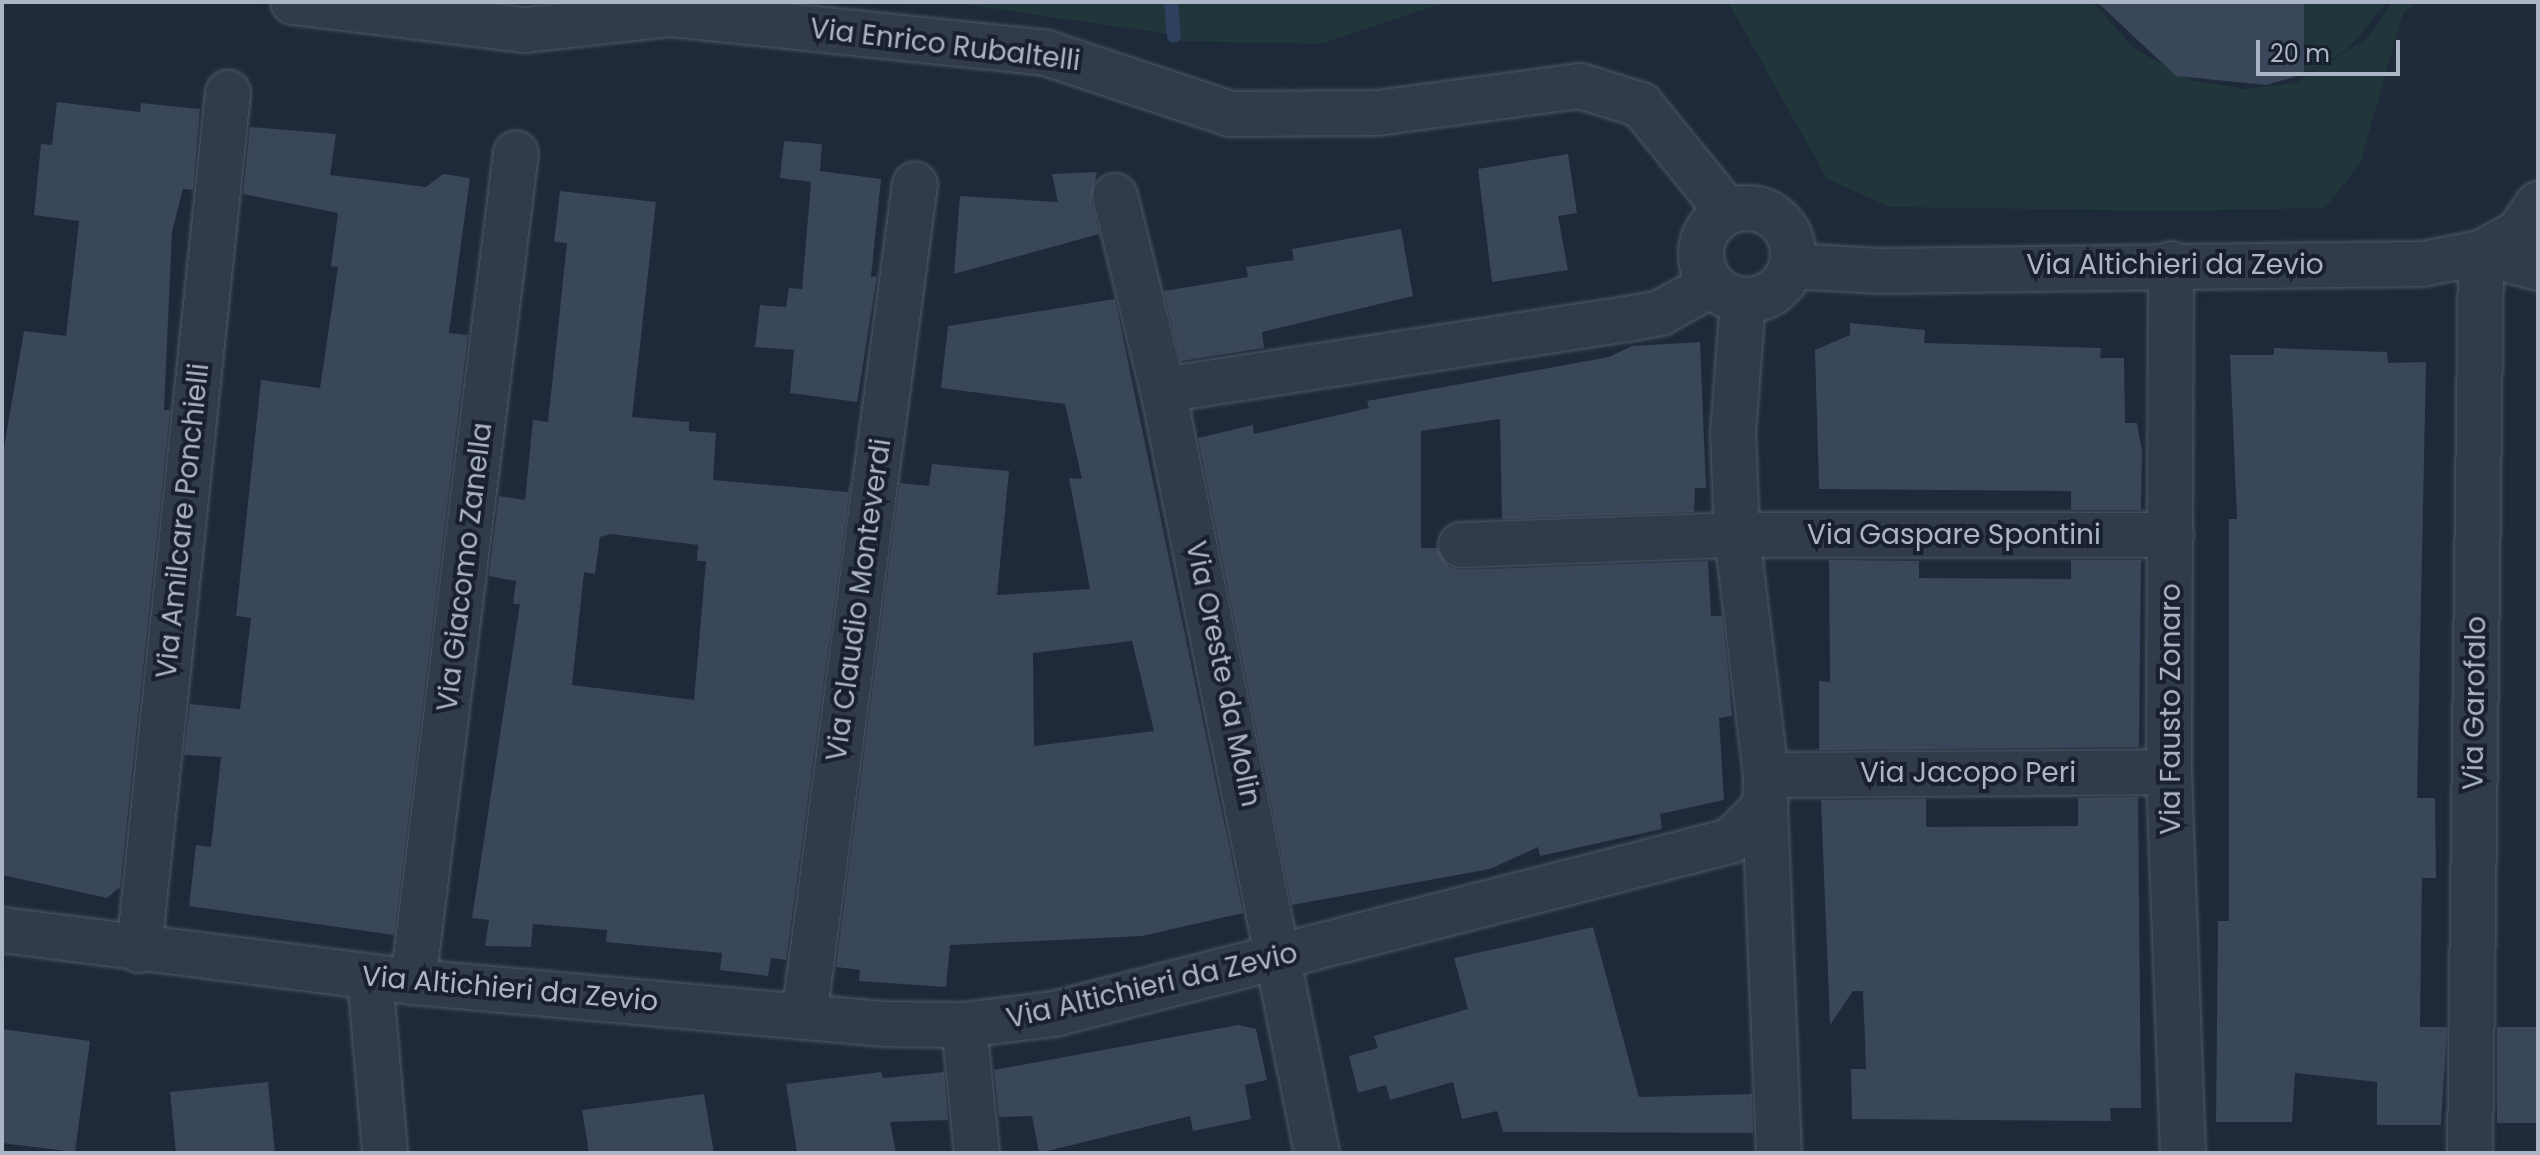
<!DOCTYPE html>
<style>
body{margin:0}
#map{position:relative;width:2540px;height:1155px;overflow:hidden;background:#1e2939;font-family:Poppins,sans-serif}
div>[style]{position:absolute}
.green>*{inset:0;background:#20363a}
.stream>*{height:14px;margin:-7px;padding:0 7px;transform-origin:7px;border-radius:7px;background:#2f4160}
.building>*{inset:0;background:#3a4659;transform-origin:0 0}
.roads{filter:drop-shadow(0 0 2px #505867) drop-shadow(0 0 2px #505867)}
.minor>*{height:44px;margin:-22px;padding:0 22px;transform-origin:22px;border-radius:22px;background:#323b49}
.minor>.ring{margin:-22px;padding:0;box-sizing:content-box;background:none;border:44px solid #323b49;border-radius:50%}
span{translate:-50% -50%;white-space:nowrap;text-align:center;line-height:1.15;-webkit-text-stroke:8px #18202e;paint-order:stroke}
.street-label{font-size:28px;color:#acb5c6}
.frame{position:absolute;inset:0;border:4px solid #acb5c6;pointer-events:none}
.scale{position:absolute;left:2256px;top:40px;width:144px;height:36px;box-sizing:border-box;border:4px solid #acb5c6;border-top:0;padding-left:10px;font-size:24px;line-height:28px;white-space:nowrap;color:#acb5c6;-webkit-text-stroke:6px #18202e;paint-order:stroke}
</style>
<div id="map">
<div class="green">
<div style="clip-path:polygon(950px 2px,1448px 2px,1320px 44px,1168px 41px,1167px 34px)"></div>
<div style="clip-path:polygon(1728px 2px,2093px 2px,2134px 48px,2190px 80px,2245px 89px,2295px 83px,2366px 39px,2393px 2px,2419px 2px,2403px 13px,2360px 164px,2325px 208px,2167px 211px,1890px 207px,1827px 179px)"></div>
<div style="clip-path:polygon(2107px 2px,2387px 2px,2350px 47px,2317px 69px,2252px 84px,2207px 79px,2166px 63px,2130px 34px)"></div>
</div>
<div class="stream">
<div style="left:1171px;top:2px;width:34px;rotate:85deg"></div>
</div>
<div class="building">
<div style="clip-path:polygon(2097px 2px,2304px 2px,2304px 74px,2266px 85px,2176px 76px)"></div>
<div style="clip-path:polygon(57px 102px,140px 112px,141px 103px,200px 109px,193px 190px,183px 189px,172px 232px,164px 410px,170px 410px,120px 887px,107px 898px,2px 875px,2px 459px,24px 331px,66px 336px,79px 221px,34px 215px,41px 144px,52px 145px)"></div>
<div style="clip-path:polygon(250px 127px,336px 134px,330px 175px,426px 187px,443px 174px,470px 178px,449px 333px,468px 335px,394px 935px,189px 906px,196px 845px,211px 847px,221px 757px,184px 755px,190px 704px,240px 709px,251px 618px,236px 616px,261px 380px,320px 388px,338px 267px,331px 266px,338px 213px,243px 194px)"></div>
<div style="clip-path:polygon(784px 141px,822px 144px,820px 171px,881px 179px,871px 277px,877px 276px,857px 402px,790px 393px,794px 350px,755px 347px,760px 305px,786px 307px,789px 288px,802px 289px,811px 182px,780px 178px)"></div>
<div style="clip-path:polygon(1568px 154px,1577px 213px,1558px 216px,1568px 270px,1492px 282px,1478px 169px)"></div>
<div style="clip-path:polygon(1097px 172px,1091px 201px,1099px 234px,954px 274px,960px 196px,1058px 202px,1052px 174px)"></div>
<div style="clip-path:polygon(evenodd,560px 191px,656px 202px,632px 417px,689px 422px,689px 431px,716px 433px,713px 480px,848px 492px,851px 479px,786px 960px,771px 958px,768px 976px,720px 970px,722px 953px,606px 942px,607px 930px,533px 924px,531px 947px,485px 946px,489px 920px,472px 918px,520px 604px,513px 604px,516px 581px,489px 576px,499px 496px,525px 500px,533px 420px,548px 422px,567px 243px,554px 242px,560px 191px,611px 534px,698px 545px,697px 561px,706px 561px,694px 700px,572px 685px,584px 572px,595px 574px,600px 537px,611px 534px)"></div>
<div style="clip-path:polygon(1401px 229px,1413px 296px,1262px 332px,1264px 348px,1181px 361px,1164px 291px,1248px 277px,1246px 267px,1294px 260px,1292px 249px)"></div>
<div style="clip-path:polygon(evenodd,1115px 299px,1243px 913px,1142px 936px,950px 945px,946px 987px,859px 981px,860px 970px,836px 967px,900px 483px,929px 486px,932px 464px,1009px 471px,997px 595px,1090px 589px,1069px 478px,1082px 479px,1065px 404px,941px 388px,948px 326px,1115px 299px,1132px 641px,1154px 731px,1034px 746px,1033px 653px,1132px 641px)"></div>
<div style="clip-path:polygon(1850px 323px,1925px 330px,1924px 343px,2101px 348px,2100px 358px,2124px 358px,2125px 423px,2137px 423px,2142px 451px,2141px 510px,2071px 510px,2071px 491px,1819px 489px,1815px 350px,1850px 335px)"></div>
<div style="clip-path:polygon(1700px 342px,1706px 488px,1695px 488px,1694px 512px,1502px 519px,1500px 419px,1421px 431px,1421px 548px,1437px 548px,1449px 567px,1462px 570px,1708px 561px,1711px 616px,1722px 616px,1729px 680px,1732px 716px,1719px 718px,1724px 800px,1660px 814px,1662px 829px,1540px 856px,1538px 847px,1490px 869px,1292px 905px,1198px 438px,1253px 425px,1254px 434px,1369px 408px,1367px 401px,1609px 357px,1632px 346px)"></div>
<div style="clip-path:polygon(2274px 348px,2387px 352px,2388px 363px,2426px 362px,2417px 798px,2435px 798px,2436px 878px,2422px 878px,2420px 1027px,2447px 1027px,2441px 1125px,2377px 1125px,2377px 1082px,2295px 1073px,2292px 1122px,2216px 1122px,2218px 921px,2229px 921px,2229px 519px,2237px 519px,2230px 355px,2274px 355px)"></div>
<div style="clip-path:polygon(1829px 560px,1919px 561px,1919px 578px,2071px 579px,2071px 560px,2141px 560px,2139px 747px,1819px 750px,1819px 681px,1830px 682px)"></div>
<div style="clip-path:polygon(2138px 797px,2141px 1108px,2110px 1108px,2111px 1121px,1852px 1119px,1851px 1069px,1866px 1069px,1863px 991px,1853px 991px,1830px 1025px,1821px 800px,1926px 799px,1926px 827px,2078px 826px,2078px 798px)"></div>
<div style="clip-path:polygon(1593px 927px,1639px 1097px,1752px 1094px,1753px 1133px,1503px 1132px,1497px 1111px,1462px 1119px,1453px 1082px,1390px 1100px,1386px 1085px,1358px 1093px,1349px 1056px,1378px 1048px,1374px 1036px,1468px 1009px,1454px 958px)"></div>
<div style="clip-path:polygon(1238px 1025px,1256px 1029px,1267px 1080px,1245px 1085px,1251px 1119px,1193px 1131px,1190px 1116px,1039px 1153px,1032px 1116px,999px 1117px,994px 1070px)"></div>
<div style="left:2497px;top:1027px;width:41px;height:96px"></div>
<div style="clip-path:polygon(2px 1029px,90px 1041px,75px 1152px,2px 1143px)"></div>
<div style="clip-path:polygon(881px 1072px,883px 1078px,944px 1072px,948px 1120px,890px 1122px,896px 1153px,797px 1153px,786px 1084px)"></div>
<div style="clip-path:polygon(268px 1082px,275px 1153px,176px 1153px,170px 1092px)"></div>
<div style="clip-path:polygon(704px 1094px,714px 1153px,589px 1153px,582px 1110px)"></div>
</div>
<div class="roads">
<div class="minor">
<div style="left:293px;top:2px;width:235px;rotate:6.9deg"></div>
<div style="left:526px;top:30px;width:146px;rotate:-6.3deg"></div>
<div style="left:671px;top:14px;width:377px;rotate:5.9deg"></div>
<div style="left:1046px;top:53px;width:194px;rotate:18.3deg"></div>
<div style="left:1230px;top:114px;width:147px;rotate:-0.4deg"></div>
<div style="left:1377px;top:113px;width:205px;rotate:-7.6deg"></div>
<div style="left:1580px;top:86px;width:64px;rotate:17.3deg"></div>
<div style="left:1641px;top:105px;width:136px;rotate:50.9deg"></div>
<div style="left:1115px;top:196px;width:200px;rotate:76.1deg"></div>
<div class="ring" style="left:1701px;top:208px;width:48px;height:48px"></div>
<div style="left:2481px;top:253px;width:59px;rotate:14.7deg"></div>
<div style="left:2171px;top:264px;width:508px;rotate:90.23deg"></div>
<div style="left:2169px;top:772px;width:381px;rotate:87.9deg"></div>
<div style="left:1792px;top:266px;width:87px;rotate:3.3deg"></div>
<div style="left:1879px;top:271px;width:543px;rotate:-0.74deg"></div>
<div style="left:2422px;top:264px;width:60px;rotate:-10.6deg"></div>
<div style="left:2481px;top:253px;width:43px;rotate:-28.9deg"></div>
<div style="left:2519px;top:232px;width:34px;rotate:-56deg"></div>
<div style="left:1461px;top:545px;width:276px;rotate:-2.1deg"></div>
<div style="left:1737px;top:535px;width:434px"></div>
<div style="left:1766px;top:775px;width:403px;rotate:-0.4deg"></div>
<div style="left:1765px;top:807px;width:346px;rotate:87.7deg"></div>
<div style="left:2px;top:930px;width:414px;rotate:7.2deg"></div>
<div style="left:413px;top:982px;width:474px;rotate:5.1deg"></div>
<div style="left:885px;top:1024px;width:79px;rotate:0.7deg"></div>
<div style="left:964px;top:1025px;width:91px;rotate:-7deg"></div>
<div style="left:1054px;top:1014px;width:698px;rotate:-14.35deg"></div>
<div style="left:1730px;top:841px;width:49px;rotate:-44.2deg"></div>
<div style="left:1765px;top:807px;width:32px;rotate:-88deg"></div>
<div style="left:1766px;top:775px;width:242px;rotate:-96.9deg"></div>
<div style="left:1737px;top:535px;width:102px;rotate:-92.2deg"></div>
<div style="left:1733px;top:433px;width:132px;rotate:-85.7deg"></div>
<div style="left:139px;top:950px;width:862px;rotate:-84.07deg"></div>
<div style="left:370px;top:977px;width:177px;rotate:85.1deg"></div>
<div style="left:413px;top:982px;width:835px;rotate:-82.92deg"></div>
<div style="left:804px;top:1017px;width:840px;rotate:-82.41deg"></div>
<div style="left:964px;top:1025px;width:129px;rotate:84.2deg"></div>
<div style="left:1317px;top:1153px;width:778px;rotate:-101.41deg"></div>
<div style="left:1163px;top:390px;width:469px;rotate:-8.7deg"></div>
<div style="left:1627px;top:319px;width:34px;rotate:-10deg"></div>
<div style="left:1660px;top:313px;width:58px;rotate:-28.8deg"></div>
<div style="left:2470px;top:1153px;width:900px;rotate:-89.3deg"></div>
</div>
</div>
<div class="street-label">
<span style="left:945px;top:45px;rotate:7deg">Via Enrico Rubaltelli</span>
<span style="left:2175px;top:265px">Via Altichieri da Zevio</span>
<span style="left:183px;top:521px;rotate:-84deg">Via Amilcare Ponchielli</span>
<span style="left:1954px;top:535px">Via Gaspare Spontini</span>
<span style="left:465px;top:567px;rotate:-83deg">Via Giacomo Zanella</span>
<span style="left:859px;top:600px;rotate:-82deg">Via Claudio Monteverdi</span>
<span style="left:1223px;top:674px;rotate:78deg">Via Oreste da Molin</span>
<span style="left:2475px;top:703px;rotate:-89deg">Via Garofalo</span>
<span style="left:2171px;top:709px;rotate:-90deg">Via Fausto Zonaro</span>
<span style="left:1968px;top:773px">Via Jacopo Peri</span>
<span style="left:1152px;top:986px;rotate:-13deg">Via Altichieri da Zevio</span>
<span style="left:510px;top:989px;rotate:5deg">Via Altichieri da Zevio</span>
</div>
<div class="frame"></div>
<div class="scale">20 m</div>
</div>
